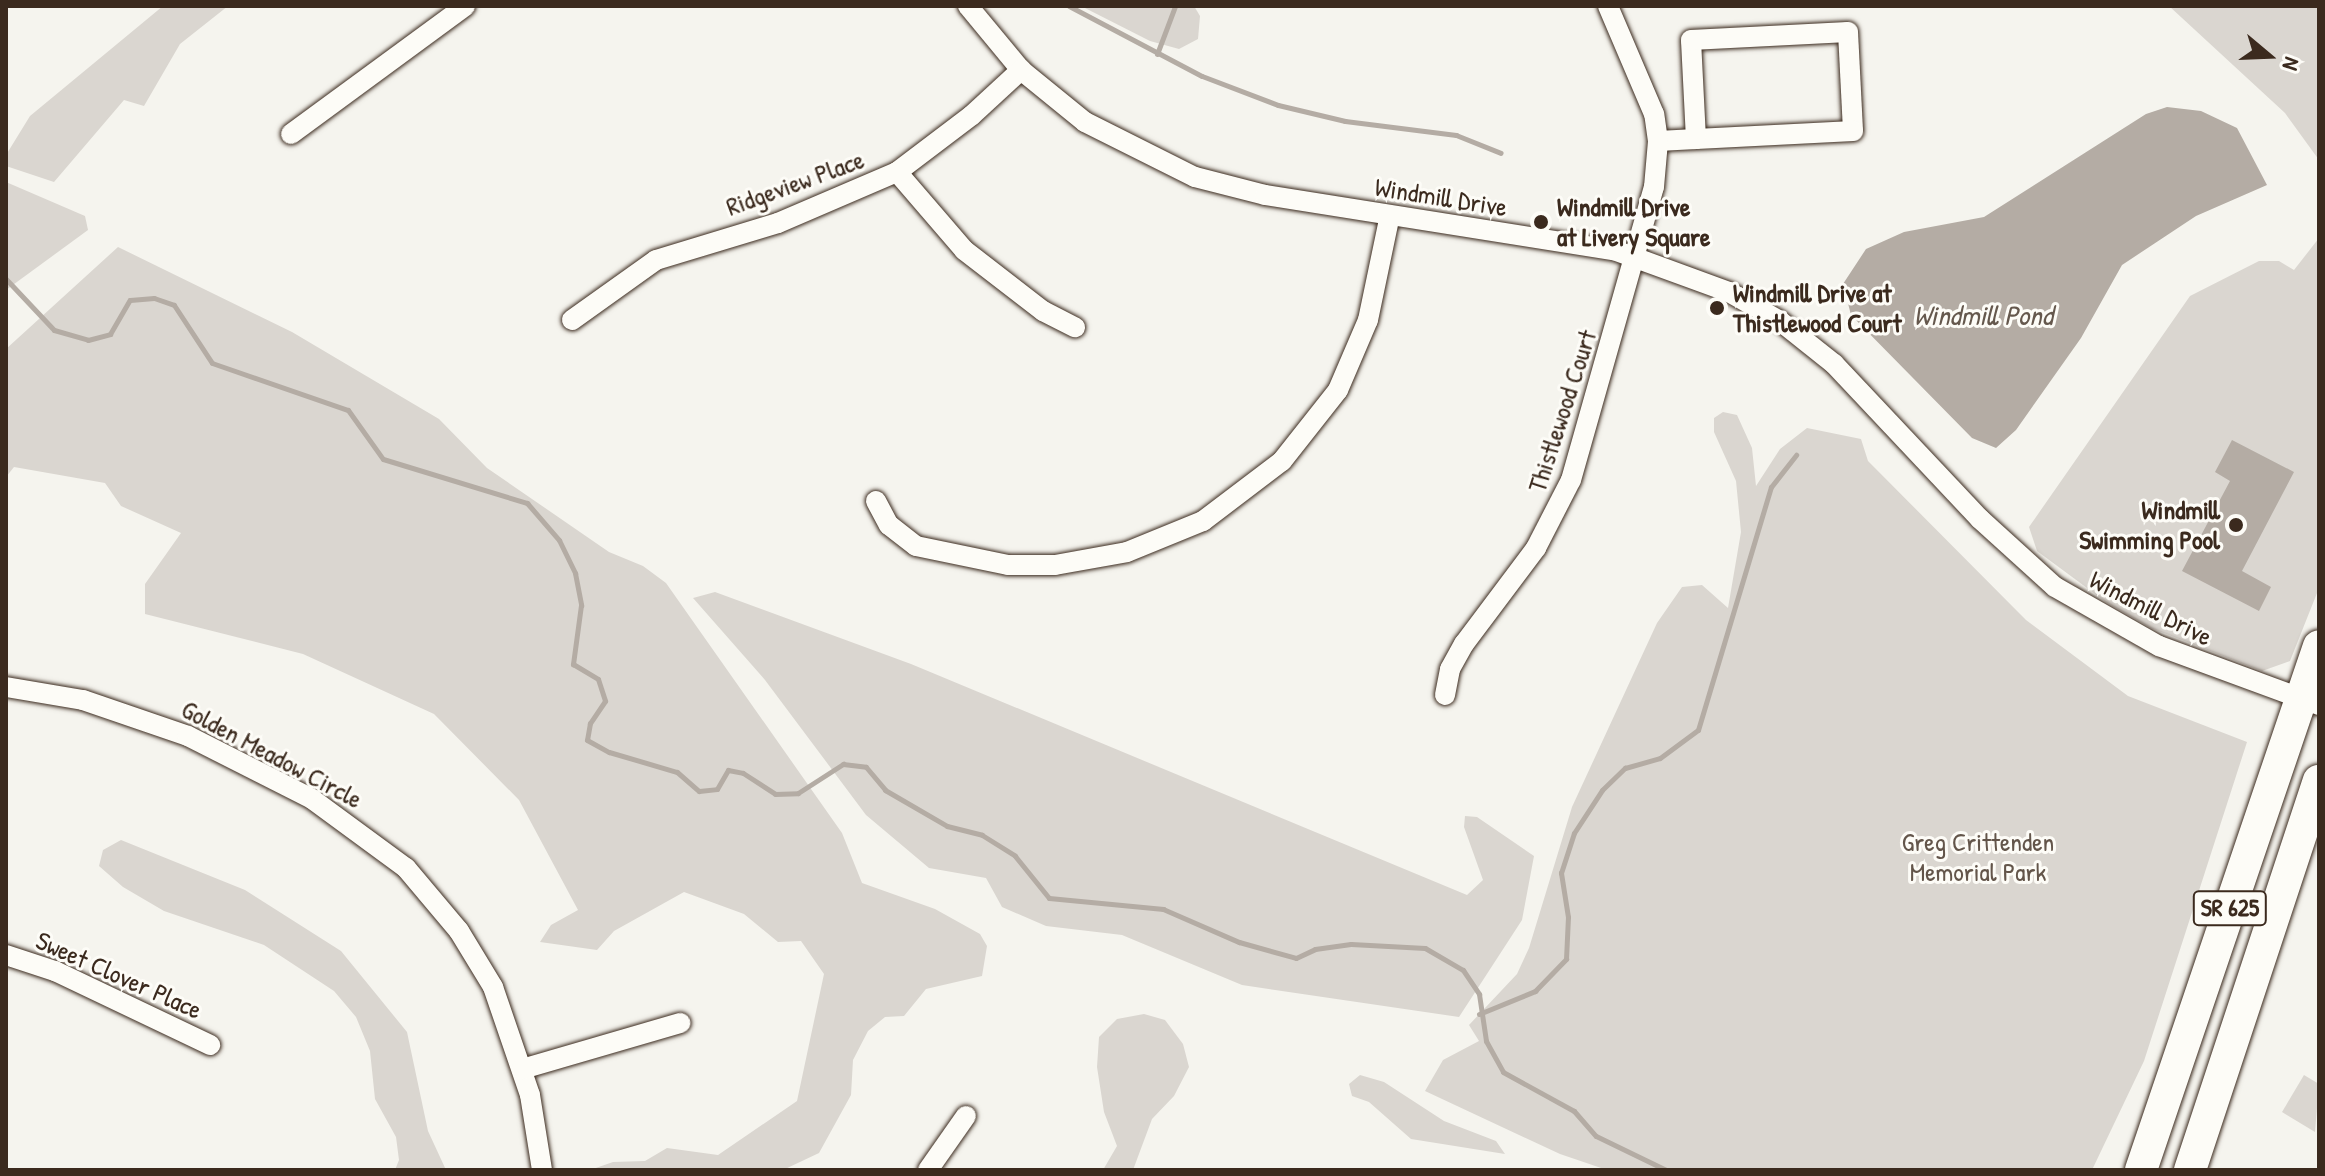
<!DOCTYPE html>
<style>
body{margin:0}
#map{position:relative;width:2325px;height:1176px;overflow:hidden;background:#f5f4ee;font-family:"Patrick Hand",sans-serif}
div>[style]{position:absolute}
.green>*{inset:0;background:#dad6d0}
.water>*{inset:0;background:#b4aca4}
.stream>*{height:5px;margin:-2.5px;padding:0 2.5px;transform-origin:2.5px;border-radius:2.5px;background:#b4aca4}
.roads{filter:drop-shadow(0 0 2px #3b2a1e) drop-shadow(0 0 2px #3b2a1e)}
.street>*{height:20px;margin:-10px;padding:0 10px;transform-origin:10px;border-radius:10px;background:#fdfcf7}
.primary>*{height:32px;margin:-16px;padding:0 16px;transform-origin:16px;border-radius:16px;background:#fdfcf7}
.dots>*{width:22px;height:22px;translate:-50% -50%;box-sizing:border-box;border:4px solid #fdfcf7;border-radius:50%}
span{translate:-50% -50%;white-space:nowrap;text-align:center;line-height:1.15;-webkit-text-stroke:6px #fdfcf7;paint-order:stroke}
.shield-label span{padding:2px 6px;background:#fdfcf7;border:2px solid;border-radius:6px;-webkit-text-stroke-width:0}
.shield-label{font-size:24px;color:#3b2a1e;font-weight:700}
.street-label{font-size:26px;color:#3b2a1e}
.poi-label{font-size:26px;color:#3b2a1e;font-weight:700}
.left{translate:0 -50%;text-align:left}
.right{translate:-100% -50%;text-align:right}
.park-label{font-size:26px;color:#63554a}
.water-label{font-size:28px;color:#65584d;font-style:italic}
.frame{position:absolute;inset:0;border:8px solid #3b2a1e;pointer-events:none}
.north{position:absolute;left:2229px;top:16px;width:80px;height:80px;-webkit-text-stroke:6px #fdfcf7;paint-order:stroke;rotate:109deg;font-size:22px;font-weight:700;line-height:32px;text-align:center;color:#3b2a1e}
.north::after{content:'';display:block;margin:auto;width:28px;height:36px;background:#3b2a1e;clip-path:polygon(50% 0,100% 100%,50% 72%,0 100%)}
</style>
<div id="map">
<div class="green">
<div style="clip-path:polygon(163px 6px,228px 6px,180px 44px,144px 106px,124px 100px,54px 182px,6px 166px,6px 155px,30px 116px)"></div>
<div style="clip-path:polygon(1081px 6px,1194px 6px,1200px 16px,1198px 39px,1179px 49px,1150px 41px)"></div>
<div style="clip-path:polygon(2169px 6px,2319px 6px,2319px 160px,2285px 113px)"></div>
<div style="clip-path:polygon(6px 182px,85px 216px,88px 230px,6px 290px)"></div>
<div style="clip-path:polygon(2319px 238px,2319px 588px,2290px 661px,2262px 671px,2151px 628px,2106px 602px,2037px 551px,2029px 527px,2190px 296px,2259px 261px,2279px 261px,2294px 270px)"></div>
<div style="clip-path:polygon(118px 247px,292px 332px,439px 419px,487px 468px,609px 552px,643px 566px,666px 583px,842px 833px,862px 883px,935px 909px,980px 934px,987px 946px,982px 976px,926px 989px,904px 1016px,885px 1017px,868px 1031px,853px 1060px,851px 1095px,819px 1153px,783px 1170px,590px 1170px,613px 1162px,645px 1161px,667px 1148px,718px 1155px,797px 1101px,824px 974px,801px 941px,778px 942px,744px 914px,684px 892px,614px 931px,597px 950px,540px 942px,551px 925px,578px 910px,519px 800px,434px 714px,303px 654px,145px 614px,145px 584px,181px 533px,121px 506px,105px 483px,14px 467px,6px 477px,6px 349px)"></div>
<div style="clip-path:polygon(1723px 412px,1737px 415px,1752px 448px,1756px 486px,1780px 449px,1807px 428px,1861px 439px,1868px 461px,2026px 620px,2128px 696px,2247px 742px,2144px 1061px,2092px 1170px,1607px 1170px,1560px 1154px,1425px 1091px,1443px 1060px,1479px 1041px,1469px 1025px,1517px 974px,1529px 948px,1572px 807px,1657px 623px,1682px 587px,1702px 585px,1728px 608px,1741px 532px,1736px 481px,1714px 432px,1714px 418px)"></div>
<div style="clip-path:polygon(715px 592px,911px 664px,1467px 895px,1483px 880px,1464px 827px,1465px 816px,1477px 817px,1534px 856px,1522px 920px,1459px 1017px,1242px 985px,1122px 935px,1046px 926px,1002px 907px,986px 878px,929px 868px,866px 815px,765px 680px,693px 598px)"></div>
<div style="clip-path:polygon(121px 840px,245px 890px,341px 951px,407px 1032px,428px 1131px,446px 1170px,395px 1170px,399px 1160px,396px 1137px,375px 1099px,370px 1051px,356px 1017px,334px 991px,264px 945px,164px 911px,123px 887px,99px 866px,103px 850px)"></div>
<div style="clip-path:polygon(1144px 1014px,1165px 1020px,1183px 1044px,1189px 1067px,1174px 1096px,1152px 1119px,1133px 1170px,1103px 1170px,1117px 1146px,1104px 1112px,1097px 1067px,1099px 1037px,1117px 1019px)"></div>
<div style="clip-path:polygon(1360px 1075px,1384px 1082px,1444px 1121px,1496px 1141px,1505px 1154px,1411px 1139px,1369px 1102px,1352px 1096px,1349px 1084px)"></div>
<div style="clip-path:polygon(2304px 1075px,2319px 1084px,2315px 1132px,2282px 1112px)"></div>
</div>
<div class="water">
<div style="clip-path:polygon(2167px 107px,2201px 111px,2237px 128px,2267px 185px,2196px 216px,2122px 265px,2081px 338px,2016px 430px,1996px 448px,1972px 438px,1851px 315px,1843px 284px,1866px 249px,1904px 232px,1984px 217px,2146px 114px)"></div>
<div style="clip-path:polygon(2232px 440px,2294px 472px,2242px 571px,2271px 587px,2259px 611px,2182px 571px,2230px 481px,2215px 472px)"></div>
</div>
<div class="stream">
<div style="left:1069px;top:6px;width:150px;rotate:27.8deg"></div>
<div style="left:1202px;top:76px;width:81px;rotate:20.9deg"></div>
<div style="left:1278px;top:105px;width:69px;rotate:13.4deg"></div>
<div style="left:1345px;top:121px;width:112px;rotate:7.2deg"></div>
<div style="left:1456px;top:135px;width:48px;rotate:21.8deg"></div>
<div style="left:1157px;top:54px;width:51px;rotate:-69.4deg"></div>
<div style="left:6px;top:279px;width:70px;rotate:46.7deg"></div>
<div style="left:54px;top:330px;width:35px;rotate:16deg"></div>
<div style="left:88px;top:340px;width:23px;rotate:-15deg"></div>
<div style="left:110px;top:334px;width:39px;rotate:-60deg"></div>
<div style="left:130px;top:300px;width:24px;rotate:-5deg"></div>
<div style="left:154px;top:298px;width:21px;rotate:19deg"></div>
<div style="left:174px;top:305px;width:69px;rotate:56.8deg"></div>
<div style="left:212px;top:363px;width:144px;rotate:19.1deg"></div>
<div style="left:348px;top:410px;width:60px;rotate:54.5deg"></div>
<div style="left:383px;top:459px;width:151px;rotate:17deg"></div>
<div style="left:527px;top:503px;width:49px;rotate:49.1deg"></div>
<div style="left:559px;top:540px;width:37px;rotate:64deg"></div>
<div style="left:575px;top:573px;width:33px;rotate:79deg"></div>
<div style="left:581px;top:605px;width:60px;rotate:97.7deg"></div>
<div style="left:573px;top:664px;width:29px;rotate:31deg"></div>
<div style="left:598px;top:679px;width:23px;rotate:72deg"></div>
<div style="left:605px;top:701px;width:27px;rotate:124deg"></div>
<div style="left:590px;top:723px;width:17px;rotate:100deg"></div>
<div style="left:587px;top:740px;width:25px;rotate:29deg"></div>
<div style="left:609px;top:752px;width:71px;rotate:16.4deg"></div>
<div style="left:677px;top:772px;width:29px;rotate:41deg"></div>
<div style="left:699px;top:791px;width:18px;rotate:-6deg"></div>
<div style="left:717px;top:789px;width:22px;rotate:-60deg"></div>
<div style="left:728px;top:770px;width:15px;rotate:11deg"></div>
<div style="left:743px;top:773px;width:38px;rotate:33deg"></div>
<div style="left:775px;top:794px;width:23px;rotate:-2deg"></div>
<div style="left:798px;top:793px;width:54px;rotate:-32.8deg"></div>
<div style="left:843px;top:764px;width:23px;rotate:7deg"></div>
<div style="left:866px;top:767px;width:30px;rotate:50deg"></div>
<div style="left:885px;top:790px;width:72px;rotate:30.1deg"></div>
<div style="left:947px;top:826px;width:36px;rotate:14deg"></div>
<div style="left:982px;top:835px;width:39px;rotate:32deg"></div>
<div style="left:1015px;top:856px;width:54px;rotate:51deg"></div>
<div style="left:1049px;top:898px;width:115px;rotate:5.5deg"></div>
<div style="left:1163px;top:909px;width:83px;rotate:23.5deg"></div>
<div style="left:1239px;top:942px;width:59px;rotate:15.7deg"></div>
<div style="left:1296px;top:958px;width:21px;rotate:-25deg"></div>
<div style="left:1315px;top:949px;width:36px;rotate:-8deg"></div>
<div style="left:1351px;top:944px;width:74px;rotate:3.1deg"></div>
<div style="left:1425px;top:948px;width:44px;rotate:30.1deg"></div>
<div style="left:1463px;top:970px;width:29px;rotate:56deg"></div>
<div style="left:1479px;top:994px;width:48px;rotate:81.5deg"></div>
<div style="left:1486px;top:1041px;width:35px;rotate:61deg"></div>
<div style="left:1503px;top:1072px;width:81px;rotate:28.8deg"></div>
<div style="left:1574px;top:1111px;width:33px;rotate:49deg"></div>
<div style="left:1596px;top:1136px;width:78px;rotate:25.9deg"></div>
<div style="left:1479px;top:1014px;width:61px;rotate:-22.3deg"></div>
<div style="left:1535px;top:991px;width:45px;rotate:-45.9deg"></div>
<div style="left:1566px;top:959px;width:42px;rotate:-87.3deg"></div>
<div style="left:1568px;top:917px;width:45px;rotate:-99deg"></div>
<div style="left:1561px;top:873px;width:42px;rotate:-72deg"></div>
<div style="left:1574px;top:833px;width:51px;rotate:-56.9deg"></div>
<div style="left:1602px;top:790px;width:32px;rotate:-44deg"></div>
<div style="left:1625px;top:768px;width:36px;rotate:-16deg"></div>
<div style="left:1660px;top:758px;width:47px;rotate:-36.4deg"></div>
<div style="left:1698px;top:730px;width:254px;rotate:-73.3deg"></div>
<div style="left:1771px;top:487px;width:41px;rotate:-52deg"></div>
</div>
<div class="roads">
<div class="street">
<div style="left:968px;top:6px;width:83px;rotate:50.4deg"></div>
<div style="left:1021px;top:70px;width:82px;rotate:39.1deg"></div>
<div style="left:1085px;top:122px;width:123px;rotate:26.6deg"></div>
<div style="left:1195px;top:177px;width:72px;rotate:14.4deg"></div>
<div style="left:1265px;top:195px;width:353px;rotate:9deg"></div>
<div style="left:1614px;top:250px;width:122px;rotate:20.1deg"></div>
<div style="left:1729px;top:292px;width:59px;rotate:29.6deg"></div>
<div style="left:1780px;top:321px;width:69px;rotate:38.5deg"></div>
<div style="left:1834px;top:364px;width:213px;rotate:46.7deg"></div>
<div style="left:1980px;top:519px;width:101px;rotate:42.2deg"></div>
<div style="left:2055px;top:587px;width:120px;rotate:29.6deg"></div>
<div style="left:2159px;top:646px;width:171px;rotate:20.2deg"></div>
<div style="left:1848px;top:32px;width:99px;rotate:87.1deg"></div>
<div style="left:1853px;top:131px;width:157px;rotate:177.1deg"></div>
<div style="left:1696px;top:139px;width:99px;rotate:-92.9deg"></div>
<div style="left:1691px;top:40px;width:157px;rotate:-2.9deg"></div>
<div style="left:291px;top:134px;width:216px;rotate:-36.3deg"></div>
<div style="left:1658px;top:141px;width:38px;rotate:-3deg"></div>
<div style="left:897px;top:172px;width:103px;rotate:49.3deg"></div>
<div style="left:964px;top:250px;width:100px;rotate:37.7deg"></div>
<div style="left:1043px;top:311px;width:36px;rotate:27deg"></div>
<div style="left:572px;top:320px;width:103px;rotate:-35.5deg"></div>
<div style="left:656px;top:260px;width:127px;rotate:-16.9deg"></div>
<div style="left:778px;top:223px;width:129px;rotate:-23.2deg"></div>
<div style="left:897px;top:172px;width:94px;rotate:-37.2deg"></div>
<div style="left:972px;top:115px;width:67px;rotate:-42.6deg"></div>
<div style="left:876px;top:501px;width:27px;rotate:62deg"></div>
<div style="left:889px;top:525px;width:34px;rotate:38deg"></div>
<div style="left:916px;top:546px;width:94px;rotate:11.7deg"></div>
<div style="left:1008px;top:565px;width:47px"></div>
<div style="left:1055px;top:565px;width:73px;rotate:-10.2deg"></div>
<div style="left:1127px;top:552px;width:82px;rotate:-22.2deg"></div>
<div style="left:1203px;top:521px;width:99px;rotate:-37.2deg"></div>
<div style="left:1282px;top:461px;width:90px;rotate:-51.7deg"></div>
<div style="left:1338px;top:390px;width:76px;rotate:-66.8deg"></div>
<div style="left:1368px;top:320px;width:107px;rotate:-78.2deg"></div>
<div style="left:6px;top:687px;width:78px;rotate:9.6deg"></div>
<div style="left:83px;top:700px;width:111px;rotate:18.9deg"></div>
<div style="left:188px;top:736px;width:139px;rotate:26.9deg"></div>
<div style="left:312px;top:799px;width:117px;rotate:36.3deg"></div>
<div style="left:406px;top:868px;width:82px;rotate:49.9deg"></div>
<div style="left:459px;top:931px;width:66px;rotate:58.7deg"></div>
<div style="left:493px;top:987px;width:114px;rotate:71.1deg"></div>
<div style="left:530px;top:1095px;width:76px;rotate:80.9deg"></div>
<div style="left:1445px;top:695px;width:26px;rotate:-79deg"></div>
<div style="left:1450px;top:669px;width:29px;rotate:-61deg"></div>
<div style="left:1464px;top:644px;width:120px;rotate:-53.1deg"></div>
<div style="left:1536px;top:548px;width:76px;rotate:-62.8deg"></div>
<div style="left:1571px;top:480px;width:305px;rotate:-74.2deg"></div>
<div style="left:1654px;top:187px;width:46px;rotate:-85deg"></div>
<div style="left:1658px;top:141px;width:27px;rotate:-98deg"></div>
<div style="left:1654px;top:114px;width:117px;rotate:-113.1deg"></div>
<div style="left:6px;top:955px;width:52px;rotate:18.1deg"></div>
<div style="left:55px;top:971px;width:172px;rotate:25.5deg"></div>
<div style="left:522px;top:1069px;width:165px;rotate:-16.2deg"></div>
<div style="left:928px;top:1170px;width:66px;rotate:-54.9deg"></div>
</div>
<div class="primary">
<div style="left:2141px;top:1170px;width:553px;rotate:-71.24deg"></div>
<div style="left:2190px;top:1170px;width:410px;rotate:-71.7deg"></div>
</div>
</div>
<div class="dots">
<div style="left:1541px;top:222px;background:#3b2a1e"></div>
<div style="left:1717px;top:308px;background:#3b2a1e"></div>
<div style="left:2236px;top:525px;background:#3b2a1e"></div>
</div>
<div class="shield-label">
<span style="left:2230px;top:908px">SR 625</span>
</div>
<div class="street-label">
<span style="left:795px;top:183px;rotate:-20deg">Ridgeview Place</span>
<span style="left:1441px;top:197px;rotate:9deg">Windmill Drive</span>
<span style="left:1562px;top:411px;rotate:-72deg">Thistlewood Court</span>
<span style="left:2151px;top:608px;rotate:27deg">Windmill Drive</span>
<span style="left:272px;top:754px;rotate:28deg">Golden Meadow Circle</span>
<span style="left:119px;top:975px;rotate:24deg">Sweet Clover Place</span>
</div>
<div class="poi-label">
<span class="left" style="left:1557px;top:222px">Windmill Drive<br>at Livery Square</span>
<span class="left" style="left:1733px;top:308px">Windmill Drive at<br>Thistlewood Court</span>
<span class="right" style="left:2220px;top:525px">Windmill<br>Swimming Pool</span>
</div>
<div class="park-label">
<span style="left:1978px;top:857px">Greg Crittenden<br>Memorial Park</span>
</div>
<div class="water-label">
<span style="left:1983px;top:315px">Windmill Pond</span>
</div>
<div class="frame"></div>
<div class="north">N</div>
</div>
